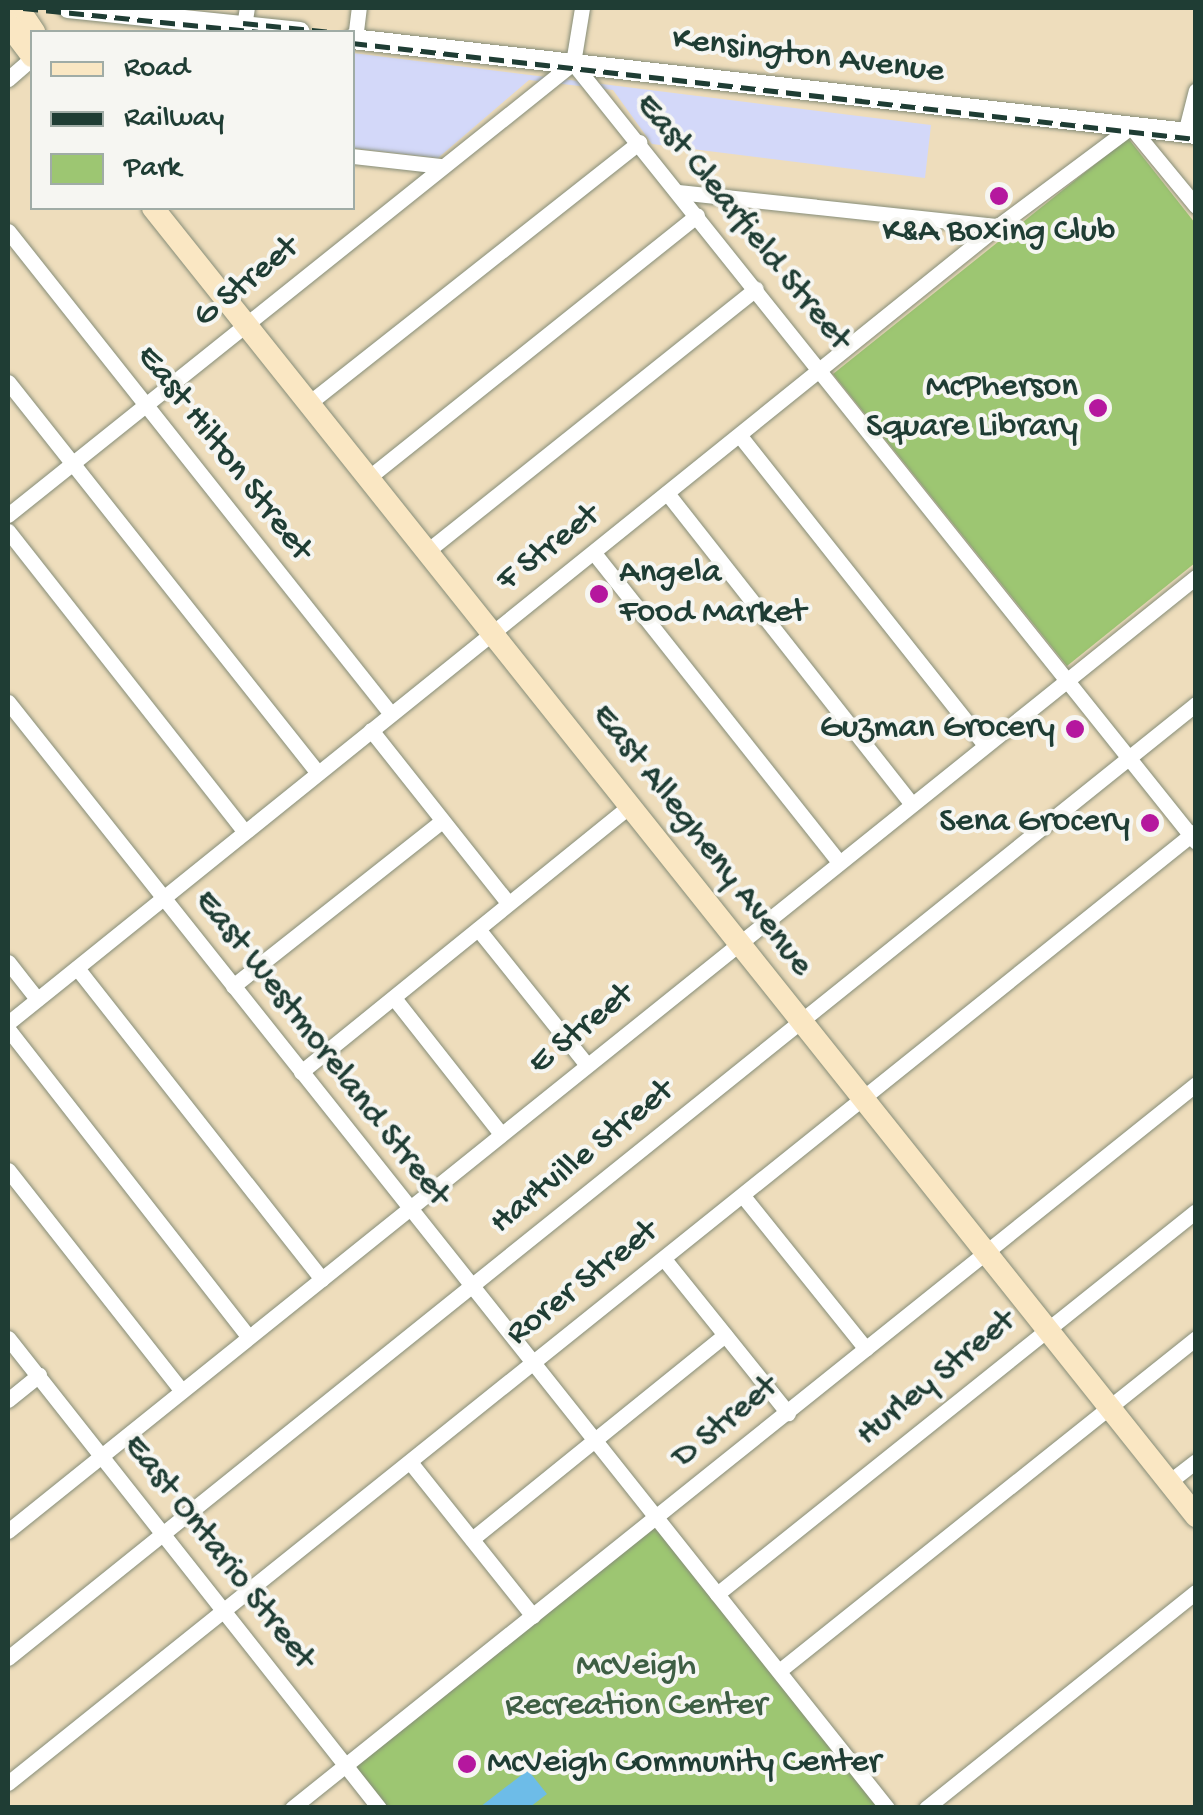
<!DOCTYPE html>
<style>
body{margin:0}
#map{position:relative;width:1203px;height:1815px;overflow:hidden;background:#eeddbc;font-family:"Gochi Hand",sans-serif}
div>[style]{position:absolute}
.built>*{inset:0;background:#d3d8f9}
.green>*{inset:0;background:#9dc672}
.water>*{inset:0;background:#6dbce8}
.roads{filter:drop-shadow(0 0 2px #868d78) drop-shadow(0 0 2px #868d78)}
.minor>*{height:15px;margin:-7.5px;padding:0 7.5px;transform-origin:7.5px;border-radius:7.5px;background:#fff}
.tertiary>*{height:20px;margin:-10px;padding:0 10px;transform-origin:10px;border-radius:10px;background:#fff}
.secondary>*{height:22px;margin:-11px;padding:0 11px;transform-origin:11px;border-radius:11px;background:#fae7c3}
.rail>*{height:5px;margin-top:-2.5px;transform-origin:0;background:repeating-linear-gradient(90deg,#1f3d34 0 15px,transparent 0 23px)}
.dots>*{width:28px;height:28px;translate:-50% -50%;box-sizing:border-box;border:5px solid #f6f6f2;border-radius:50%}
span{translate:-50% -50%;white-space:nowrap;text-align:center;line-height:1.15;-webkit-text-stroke:8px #f6f6f2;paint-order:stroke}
.street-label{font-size:35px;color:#1f3d34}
.poi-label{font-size:35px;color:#1f3d34}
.right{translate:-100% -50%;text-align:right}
.left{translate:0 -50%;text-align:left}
.park-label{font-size:35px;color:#3e5f44}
.frame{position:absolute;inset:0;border:10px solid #1f3d34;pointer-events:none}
.legend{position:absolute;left:30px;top:30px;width:325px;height:180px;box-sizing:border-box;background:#f6f6f2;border:2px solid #a0aca6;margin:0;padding:12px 18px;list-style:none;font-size:30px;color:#1f3d34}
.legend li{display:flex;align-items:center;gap:20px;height:50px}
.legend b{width:50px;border:2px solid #a0aca6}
</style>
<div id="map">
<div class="built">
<div style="clip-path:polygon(353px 53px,931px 125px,925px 178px,652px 144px,613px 90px,529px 80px,438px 158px,353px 148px)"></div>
</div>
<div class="green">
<div style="clip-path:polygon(1128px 138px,1195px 223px,1195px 563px,1067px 666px,833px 374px)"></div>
<div style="clip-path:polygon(656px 1517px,887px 1807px,379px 1807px,345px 1765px)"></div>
</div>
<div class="water">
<div style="clip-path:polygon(528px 1770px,547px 1794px,530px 1807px,480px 1807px)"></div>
</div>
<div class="roads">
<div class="minor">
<div style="left:582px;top:8px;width:56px;rotate:99.3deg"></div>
<div style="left:573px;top:63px;width:997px;rotate:51.35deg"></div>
<div style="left:244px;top:26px;width:18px;rotate:-81deg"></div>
<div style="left:355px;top:39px;width:31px;rotate:-83deg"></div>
<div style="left:8px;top:79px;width:32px;rotate:-41deg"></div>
<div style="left:1185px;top:133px;width:44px;rotate:-75.7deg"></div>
<div style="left:352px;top:156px;width:90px;rotate:6.4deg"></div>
<div style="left:678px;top:192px;width:322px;rotate:6.1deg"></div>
<div style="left:8px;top:231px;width:616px;rotate:51.59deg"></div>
<div style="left:8px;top:382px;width:498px;rotate:51.6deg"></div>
<div style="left:309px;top:403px;width:421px;rotate:-38.3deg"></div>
<div style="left:740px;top:436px;width:394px;rotate:51.6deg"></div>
<div style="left:368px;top:478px;width:421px;rotate:-38.6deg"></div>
<div style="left:667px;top:493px;width:396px;rotate:51.8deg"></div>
<div style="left:8px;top:515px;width:724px;rotate:-38.66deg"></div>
<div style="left:8px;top:531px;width:383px;rotate:51.8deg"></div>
<div style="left:426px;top:552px;width:422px;rotate:-38.6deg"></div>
<div style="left:594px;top:553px;width:394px;rotate:51.6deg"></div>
<div style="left:8px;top:702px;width:1413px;rotate:51.52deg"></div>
<div style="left:371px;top:730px;width:221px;rotate:51.6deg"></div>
<div style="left:478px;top:929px;width:173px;rotate:51.3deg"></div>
<div style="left:8px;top:962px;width:47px;rotate:51.9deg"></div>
<div style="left:77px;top:968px;width:396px;rotate:51.8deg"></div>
<div style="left:233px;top:986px;width:266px;rotate:-38.3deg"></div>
<div style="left:394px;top:998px;width:173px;rotate:51.8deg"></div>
<div style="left:8px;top:1023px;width:1271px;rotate:-38.84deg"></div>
<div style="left:998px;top:226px;width:166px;rotate:-36.7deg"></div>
<div style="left:1131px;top:127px;width:102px;rotate:50.6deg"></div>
<div style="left:8px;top:1029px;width:391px;rotate:52deg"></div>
<div style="left:301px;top:1072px;width:423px;rotate:-39deg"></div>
<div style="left:8px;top:1170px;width:281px;rotate:51.8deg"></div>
<div style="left:743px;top:1196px;width:196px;rotate:51.2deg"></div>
<div style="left:664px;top:1259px;width:198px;rotate:51.2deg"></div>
<div style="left:8px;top:1338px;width:599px;rotate:51.71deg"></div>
<div style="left:8px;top:1400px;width:40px;rotate:-39deg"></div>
<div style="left:410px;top:1462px;width:197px;rotate:51.4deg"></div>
<div style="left:1169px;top:1482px;width:34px;rotate:-38deg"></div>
<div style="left:8px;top:1531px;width:1524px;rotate:-38.77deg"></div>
<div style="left:472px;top:1539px;width:325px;rotate:-38.9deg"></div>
<div style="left:717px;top:1594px;width:613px;rotate:-38.65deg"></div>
<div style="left:8px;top:1658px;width:1524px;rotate:-38.77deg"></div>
<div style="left:779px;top:1671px;width:534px;rotate:-38.61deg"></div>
<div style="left:8px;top:1783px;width:1522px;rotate:-38.71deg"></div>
<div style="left:292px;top:1808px;width:1158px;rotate:-38.69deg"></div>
<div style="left:926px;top:1808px;width:346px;rotate:-38.7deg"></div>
</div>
<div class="tertiary">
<div style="left:68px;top:8px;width:233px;rotate:5.9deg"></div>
<div style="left:352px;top:39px;width:849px;rotate:6.42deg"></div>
</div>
<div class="secondary">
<div style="left:18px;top:8px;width:29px;rotate:56deg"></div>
<div style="left:8px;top:24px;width:40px;rotate:53deg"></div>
<div style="left:153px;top:208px;width:1673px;rotate:51.43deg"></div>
</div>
</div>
<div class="rail">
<div style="left:23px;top:8px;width:236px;rotate:5.8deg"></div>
<div style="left:243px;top:23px;width:89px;rotate:5.8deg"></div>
<div style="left:352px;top:43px;width:849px;rotate:6.49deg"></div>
</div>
<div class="dots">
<div style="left:999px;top:196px;background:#b5179e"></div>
<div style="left:1098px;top:408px;background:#b5179e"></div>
<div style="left:599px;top:594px;background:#b5179e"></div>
<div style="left:1075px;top:729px;background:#b5179e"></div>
<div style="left:1150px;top:823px;background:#b5179e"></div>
<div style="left:467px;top:1764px;background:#b5179e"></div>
</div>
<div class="street-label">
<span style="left:808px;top:57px;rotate:7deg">Kensington Avenue</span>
<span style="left:742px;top:223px;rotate:51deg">East Clearfield Street</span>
<span style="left:247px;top:283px;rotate:-39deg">G Street</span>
<span style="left:223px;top:454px;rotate:52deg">East Hilton Street</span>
<span style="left:549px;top:549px;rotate:-38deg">F Street</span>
<span style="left:701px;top:841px;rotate:52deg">East Allegheny Avenue</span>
<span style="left:582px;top:1030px;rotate:-39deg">E Street</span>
<span style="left:321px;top:1049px;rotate:52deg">East Westmoreland Street</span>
<span style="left:583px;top:1158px;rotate:-39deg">Hartville Street</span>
<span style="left:583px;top:1284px;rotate:-38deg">Rorer Street</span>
<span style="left:937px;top:1379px;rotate:-39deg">Hurley Street</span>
<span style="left:726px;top:1423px;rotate:-39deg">D Street</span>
<span style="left:218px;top:1553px;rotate:52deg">East Ontario Street</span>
</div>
<div class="poi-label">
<span style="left:999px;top:233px">K&amp;A Boxing Club</span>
<span class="right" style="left:1078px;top:408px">McPherson<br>Square Library</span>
<span class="left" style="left:619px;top:594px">Angela<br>Food Market</span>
<span class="right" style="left:1055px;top:729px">Guzman Grocery</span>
<span class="right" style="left:1130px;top:823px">Sena Grocery</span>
<span class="left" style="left:487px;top:1764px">McVeigh Community Center</span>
</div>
<div class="park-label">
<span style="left:636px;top:1687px">McVeigh<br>Recreation Center</span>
</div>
<div class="frame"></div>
<ul class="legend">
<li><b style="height:12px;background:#fae7c3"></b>Road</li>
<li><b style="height:12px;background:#1f3d34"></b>Railway</li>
<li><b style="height:28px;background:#9dc672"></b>Park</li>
</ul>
</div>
